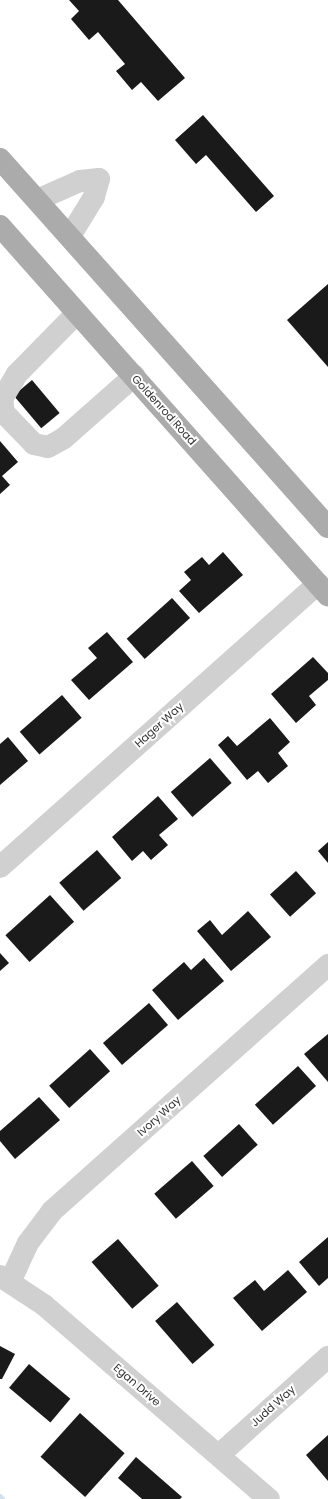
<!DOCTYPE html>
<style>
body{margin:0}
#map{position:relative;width:328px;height:1499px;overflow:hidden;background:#fff;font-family:Poppins,sans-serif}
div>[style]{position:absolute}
.stream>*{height:6px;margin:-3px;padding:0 3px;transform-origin:3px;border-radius:3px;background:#cfe2ee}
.building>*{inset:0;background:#1a1a1a;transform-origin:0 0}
.minor>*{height:22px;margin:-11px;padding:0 11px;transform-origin:11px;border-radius:11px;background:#d0d0d0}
.major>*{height:22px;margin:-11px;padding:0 11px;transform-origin:11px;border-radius:11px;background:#ababab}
span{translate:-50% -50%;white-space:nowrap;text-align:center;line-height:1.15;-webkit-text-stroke:4px #fff;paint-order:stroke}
.street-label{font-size:11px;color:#333}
</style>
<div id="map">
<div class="stream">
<div style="left:0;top:1497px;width:3px;rotate:45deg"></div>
</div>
<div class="building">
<div style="clip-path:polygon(69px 0,118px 0,185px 78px,158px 101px,141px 82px,132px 90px,116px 71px,125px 64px,98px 32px,89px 40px,71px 19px,79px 11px)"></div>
<div style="clip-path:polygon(203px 115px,274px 196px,256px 212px,206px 155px,196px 164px,175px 140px)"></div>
<div style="clip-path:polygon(328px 284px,328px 367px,287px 320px)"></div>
<div style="left:32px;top:380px;width:43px;height:24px;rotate:50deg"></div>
<div style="clip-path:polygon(0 441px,18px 462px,2px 476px,10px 485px,0 494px)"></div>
<div style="clip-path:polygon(223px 552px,243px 575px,199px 613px,179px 591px,191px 580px,184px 572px,202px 557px,209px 565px)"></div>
<div style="left:172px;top:598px;width:27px;height:61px;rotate:48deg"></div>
<div style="clip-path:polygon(107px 632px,133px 662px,89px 700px,71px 680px,97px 658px,88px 648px)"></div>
<div style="clip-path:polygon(313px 657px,328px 673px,328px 680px,309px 696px,316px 705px,296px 723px,271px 694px)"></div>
<div style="left:62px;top:695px;width:30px;height:56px;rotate:49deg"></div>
<div style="clip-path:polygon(270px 718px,290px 742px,278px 753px,288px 766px,268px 783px,258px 771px,247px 780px,218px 745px,228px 736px,237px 746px)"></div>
<div style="clip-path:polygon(8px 737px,28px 761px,0 785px,0 744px)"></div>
<div style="left:210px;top:758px;width:33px;height:52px;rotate:49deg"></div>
<div style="clip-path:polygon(158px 796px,178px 819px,159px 835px,168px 845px,151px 860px,143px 851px,132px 861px,112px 837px)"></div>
<div style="clip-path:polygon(328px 842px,328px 863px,318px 851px)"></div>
<div style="left:97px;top:850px;width:37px;height:50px;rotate:49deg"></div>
<div style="left:296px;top:871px;width:30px;height:35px;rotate:48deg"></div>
<div style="left:50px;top:895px;width:36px;height:60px;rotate:48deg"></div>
<div style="clip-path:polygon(248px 911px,271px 937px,231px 971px,197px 931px,210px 920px,222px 935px)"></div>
<div style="clip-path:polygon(0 953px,9px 963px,0 971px)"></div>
<div style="clip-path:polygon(204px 958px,224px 981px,178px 1020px,152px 990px,184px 962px,191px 970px)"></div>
<div style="left:149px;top:1003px;width:29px;height:61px;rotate:49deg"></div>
<div style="clip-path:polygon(328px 1034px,328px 1082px,304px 1054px)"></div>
<div style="left:90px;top:1049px;width:30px;height:55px;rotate:48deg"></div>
<div style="left:298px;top:1066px;width:27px;height:58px;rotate:48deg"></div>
<div style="clip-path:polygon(39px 1097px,60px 1120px,15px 1159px,0 1141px,0 1131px)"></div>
<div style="left:239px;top:1124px;width:28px;height:48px;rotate:48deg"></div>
<div style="left:192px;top:1161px;width:33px;height:50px;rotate:49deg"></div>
<div style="clip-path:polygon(328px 1237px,328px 1278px,319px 1286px,299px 1262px)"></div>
<div style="left:118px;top:1239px;width:62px;height:35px;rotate:49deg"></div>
<div style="clip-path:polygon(288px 1270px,307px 1292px,262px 1331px,233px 1298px,255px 1280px,264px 1291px)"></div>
<div style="left:177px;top:1302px;width:57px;height:29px;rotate:49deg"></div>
<div style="clip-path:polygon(0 1346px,15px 1354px,2px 1379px,0 1379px)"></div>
<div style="left:29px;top:1364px;width:54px;height:31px;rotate:40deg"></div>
<div style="left:80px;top:1413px;width:60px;height:59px;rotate:42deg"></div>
<div style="clip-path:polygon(328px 1435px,328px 1481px,306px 1455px)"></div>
<div style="clip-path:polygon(136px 1457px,182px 1497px,180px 1499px,142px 1499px,118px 1478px)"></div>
</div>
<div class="minor">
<div style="left:37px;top:200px;width:47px;rotate:-23.8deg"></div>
<div style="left:80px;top:181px;width:19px;rotate:-6deg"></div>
<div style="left:99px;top:179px;width:19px;rotate:106deg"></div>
<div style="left:94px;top:197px;width:46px;rotate:121.6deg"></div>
<div style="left:77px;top:313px;width:86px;rotate:134.5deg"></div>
<div style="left:17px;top:374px;width:29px;rotate:121deg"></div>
<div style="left:2px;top:399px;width:14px;rotate:82deg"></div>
<div style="left:4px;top:413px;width:43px;rotate:45.9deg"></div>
<div style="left:34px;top:444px;width:14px;rotate:12deg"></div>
<div style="left:48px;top:447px;width:18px;rotate:-29deg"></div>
<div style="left:64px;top:438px;width:94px;rotate:-41.5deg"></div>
<div style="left:0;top:867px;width:426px;rotate:-41.7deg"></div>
<div style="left:0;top:1276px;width:53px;rotate:33.4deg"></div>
<div style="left:44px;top:1305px;width:297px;rotate:40.8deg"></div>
<div style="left:10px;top:1282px;width:43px;rotate:-65.2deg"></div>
<div style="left:28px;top:1243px;width:40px;rotate:-53deg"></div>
<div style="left:52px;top:1211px;width:370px;rotate:-41.7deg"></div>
<div style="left:219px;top:1455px;width:147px;rotate:-42deg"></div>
</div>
<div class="major">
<div style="left:0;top:159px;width:493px;rotate:48.3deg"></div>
<div style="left:0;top:226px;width:494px;rotate:48.4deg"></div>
</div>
<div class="street-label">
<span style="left:164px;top:410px;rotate:48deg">Goldenrod Road</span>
<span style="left:159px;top:725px;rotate:-42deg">Hager Way</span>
<span style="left:159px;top:1116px;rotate:-42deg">Ivory Way</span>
<span style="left:137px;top:1385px;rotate:41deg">Egan Drive</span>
<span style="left:273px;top:1406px;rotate:-42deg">Judd Way</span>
</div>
</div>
